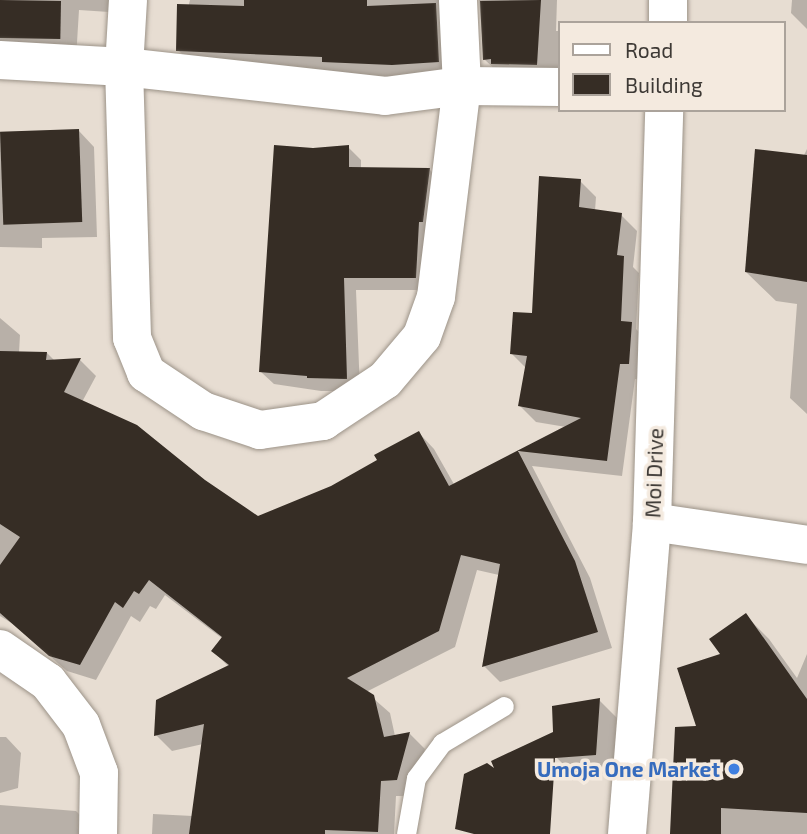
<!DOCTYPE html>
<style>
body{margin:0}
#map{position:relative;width:807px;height:834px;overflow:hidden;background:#e7ddd2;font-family:"Exo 2",sans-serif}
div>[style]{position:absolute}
.shadow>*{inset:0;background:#0003}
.building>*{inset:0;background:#362d25;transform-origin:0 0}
.roads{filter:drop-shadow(0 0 2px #9c9388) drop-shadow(0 0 2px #9c9388)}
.service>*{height:19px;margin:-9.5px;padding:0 9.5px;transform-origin:9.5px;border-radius:9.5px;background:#fff}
.minor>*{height:38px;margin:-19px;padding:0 19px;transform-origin:19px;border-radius:19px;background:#fff}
.tertiary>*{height:38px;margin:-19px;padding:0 19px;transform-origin:19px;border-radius:19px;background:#fff}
.dots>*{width:19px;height:19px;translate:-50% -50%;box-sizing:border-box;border:4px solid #f4eadf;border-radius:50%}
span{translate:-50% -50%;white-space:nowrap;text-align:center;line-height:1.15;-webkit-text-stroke:7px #f4eadf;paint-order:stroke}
.street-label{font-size:21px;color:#3d3935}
.shop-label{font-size:21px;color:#366cbe;font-weight:700}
.right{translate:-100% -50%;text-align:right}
.legend{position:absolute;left:558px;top:21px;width:228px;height:91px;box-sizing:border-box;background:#f4eadf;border:2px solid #aba39b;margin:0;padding:9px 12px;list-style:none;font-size:21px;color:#3d3935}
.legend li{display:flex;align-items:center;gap:14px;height:35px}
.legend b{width:35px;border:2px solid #aba39b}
</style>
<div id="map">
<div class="shadow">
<div style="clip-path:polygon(0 0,124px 0,124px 13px,79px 10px,76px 59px,0 56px)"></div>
<div style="clip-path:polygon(190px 0,460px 0,454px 78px,410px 81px,194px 66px,178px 50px)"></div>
<div style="clip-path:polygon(479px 0,557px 0,556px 31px,560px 31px,560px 80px,501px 75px,484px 59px)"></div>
<div style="clip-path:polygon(792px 0,807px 0,807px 29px,791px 13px)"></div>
<div style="clip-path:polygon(79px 131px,94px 147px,97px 237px,42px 238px,42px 248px,0 247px,0 132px)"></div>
<div style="clip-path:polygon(348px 147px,361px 160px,361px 168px,429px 169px,442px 182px,428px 290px,356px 290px,360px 391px,321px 391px,274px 384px,261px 372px,313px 150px)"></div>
<div style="clip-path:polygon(807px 149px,807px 414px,790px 398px,797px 304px,776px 301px,746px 272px)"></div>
<div style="clip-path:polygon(580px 181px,596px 197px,595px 211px,621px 215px,637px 231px,633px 267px,639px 273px,636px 329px,647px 340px,644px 380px,635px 379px,622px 476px,532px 466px,590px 578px,612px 648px,500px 682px,484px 666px,499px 575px,477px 570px,455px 647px,366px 692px,390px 713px,395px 736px,410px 734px,425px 749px,412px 796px,396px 796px,394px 834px,152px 834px,153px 814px,193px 816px,203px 744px,172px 751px,156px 735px,229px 667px,213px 651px,223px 639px,165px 595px,156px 609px,150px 606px,140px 622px,131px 616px,96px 680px,67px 671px,13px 624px,0 616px,0 318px,20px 335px,19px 353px,47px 353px,55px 361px,80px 360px,96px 376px,82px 402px,258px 518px,332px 488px,379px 461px,419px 433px,434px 449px,455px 486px,566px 427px,536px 422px,520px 406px,527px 369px,512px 354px,534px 315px)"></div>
<div style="clip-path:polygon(746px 616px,769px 639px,797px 678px,807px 654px,807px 834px,672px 834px,698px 727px,723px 655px)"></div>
<div style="clip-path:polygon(599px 700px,617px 718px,614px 773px,574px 775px,556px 757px)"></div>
<div style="clip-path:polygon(0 737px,6px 737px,21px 753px,18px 788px,0 793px)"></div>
<div style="clip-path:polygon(0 805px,76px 811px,93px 828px,93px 834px,0 834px)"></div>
</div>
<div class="building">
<div style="left:0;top:0;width:61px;height:38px;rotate:1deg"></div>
<div style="clip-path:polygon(244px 0,367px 0,367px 6px,436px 3px,439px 62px,392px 65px,322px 62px,322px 57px,176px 51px,177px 4px,244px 6px)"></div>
<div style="clip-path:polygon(541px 0,537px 65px,491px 64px,491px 59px,483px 60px,480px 1px)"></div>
<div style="left:79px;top:129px;width:93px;height:79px;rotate:88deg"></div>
<div style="clip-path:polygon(274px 145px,313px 148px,349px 145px,349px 167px,430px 168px,423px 222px,419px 222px,416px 278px,344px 278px,347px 379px,307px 378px,307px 376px,259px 372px)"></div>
<div style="clip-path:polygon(755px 149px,807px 155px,807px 282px,745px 272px)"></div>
<div style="clip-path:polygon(539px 176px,581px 179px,579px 207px,622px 213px,617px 255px,624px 256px,621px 321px,632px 322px,629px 364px,620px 364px,607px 461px,518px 451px,575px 561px,598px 632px,482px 667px,500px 564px,461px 555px,439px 631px,347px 678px,374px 695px,384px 737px,410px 732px,397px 780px,381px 781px,378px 832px,325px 830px,325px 834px,189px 834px,204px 724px,154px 736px,156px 700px,229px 665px,211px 651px,222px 637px,149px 580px,139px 594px,134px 591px,123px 608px,115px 602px,80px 665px,49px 656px,0 613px,0 565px,20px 537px,0 524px,0 351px,47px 352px,46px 360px,81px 358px,64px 392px,137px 425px,205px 480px,258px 516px,331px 486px,377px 460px,374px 455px,419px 431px,449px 486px,581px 418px,518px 406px,527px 356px,510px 354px,513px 312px,532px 313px)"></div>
<div style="clip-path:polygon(746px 613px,807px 699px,807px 813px,721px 808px,721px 834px,670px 834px,675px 727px,696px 726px,677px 668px,720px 654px,709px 639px)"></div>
<div style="clip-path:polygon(600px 698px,596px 755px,555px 758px,550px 834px,474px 834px,455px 829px,464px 774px,487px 763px,494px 768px,491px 761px,553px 732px,552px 706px)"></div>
</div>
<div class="roads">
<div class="service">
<div style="left:406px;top:834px;width:57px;rotate:-79.9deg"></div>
<div style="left:416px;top:778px;width:44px;rotate:-53.4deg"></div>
<div style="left:442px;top:743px;width:72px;rotate:-30.8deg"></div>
</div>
<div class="minor">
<div style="left:128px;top:0;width:67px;rotate:93.4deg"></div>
<div style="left:124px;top:67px;width:271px;rotate:88.3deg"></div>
<div style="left:132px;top:338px;width:38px;rotate:68deg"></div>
<div style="left:146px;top:373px;width:69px;rotate:33.7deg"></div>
<div style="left:203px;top:411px;width:60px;rotate:18.4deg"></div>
<div style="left:260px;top:430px;width:64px;rotate:-8.1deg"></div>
<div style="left:323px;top:421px;width:74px;rotate:-33.5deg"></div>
<div style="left:385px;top:380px;width:57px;rotate:-49.9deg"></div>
<div style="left:422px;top:336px;width:41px;rotate:-70.3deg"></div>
<div style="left:436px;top:297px;width:213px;rotate:-83deg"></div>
<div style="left:462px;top:86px;width:86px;rotate:-92.7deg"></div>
<div style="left:0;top:60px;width:124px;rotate:3.2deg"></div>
<div style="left:124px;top:67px;width:263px;rotate:6.3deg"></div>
<div style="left:385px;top:96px;width:78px;rotate:-7.4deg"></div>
<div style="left:462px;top:86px;width:98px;rotate:0.6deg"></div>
<div style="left:652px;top:522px;width:157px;rotate:8.4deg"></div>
<div style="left:0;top:649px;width:58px;rotate:34.5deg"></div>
<div style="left:48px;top:682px;width:54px;rotate:52.5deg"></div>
<div style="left:81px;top:725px;width:51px;rotate:69.4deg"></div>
<div style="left:99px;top:773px;width:61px;rotate:90.9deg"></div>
</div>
<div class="tertiary">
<div style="left:668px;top:23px;width:23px;rotate:-90deg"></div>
<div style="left:627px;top:834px;width:313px;rotate:-85.4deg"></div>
<div style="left:652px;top:522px;width:412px;rotate:-88.3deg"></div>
</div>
</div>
<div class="dots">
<div style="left:734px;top:769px;background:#3f7fe0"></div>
</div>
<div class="street-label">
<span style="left:654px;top:473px;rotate:-88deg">Moi Drive</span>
</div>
<div class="shop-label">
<span class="right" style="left:720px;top:769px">Umoja One Market</span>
</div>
<ul class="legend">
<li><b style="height:9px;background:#fff"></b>Road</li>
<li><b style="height:19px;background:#362d25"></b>Building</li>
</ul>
</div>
